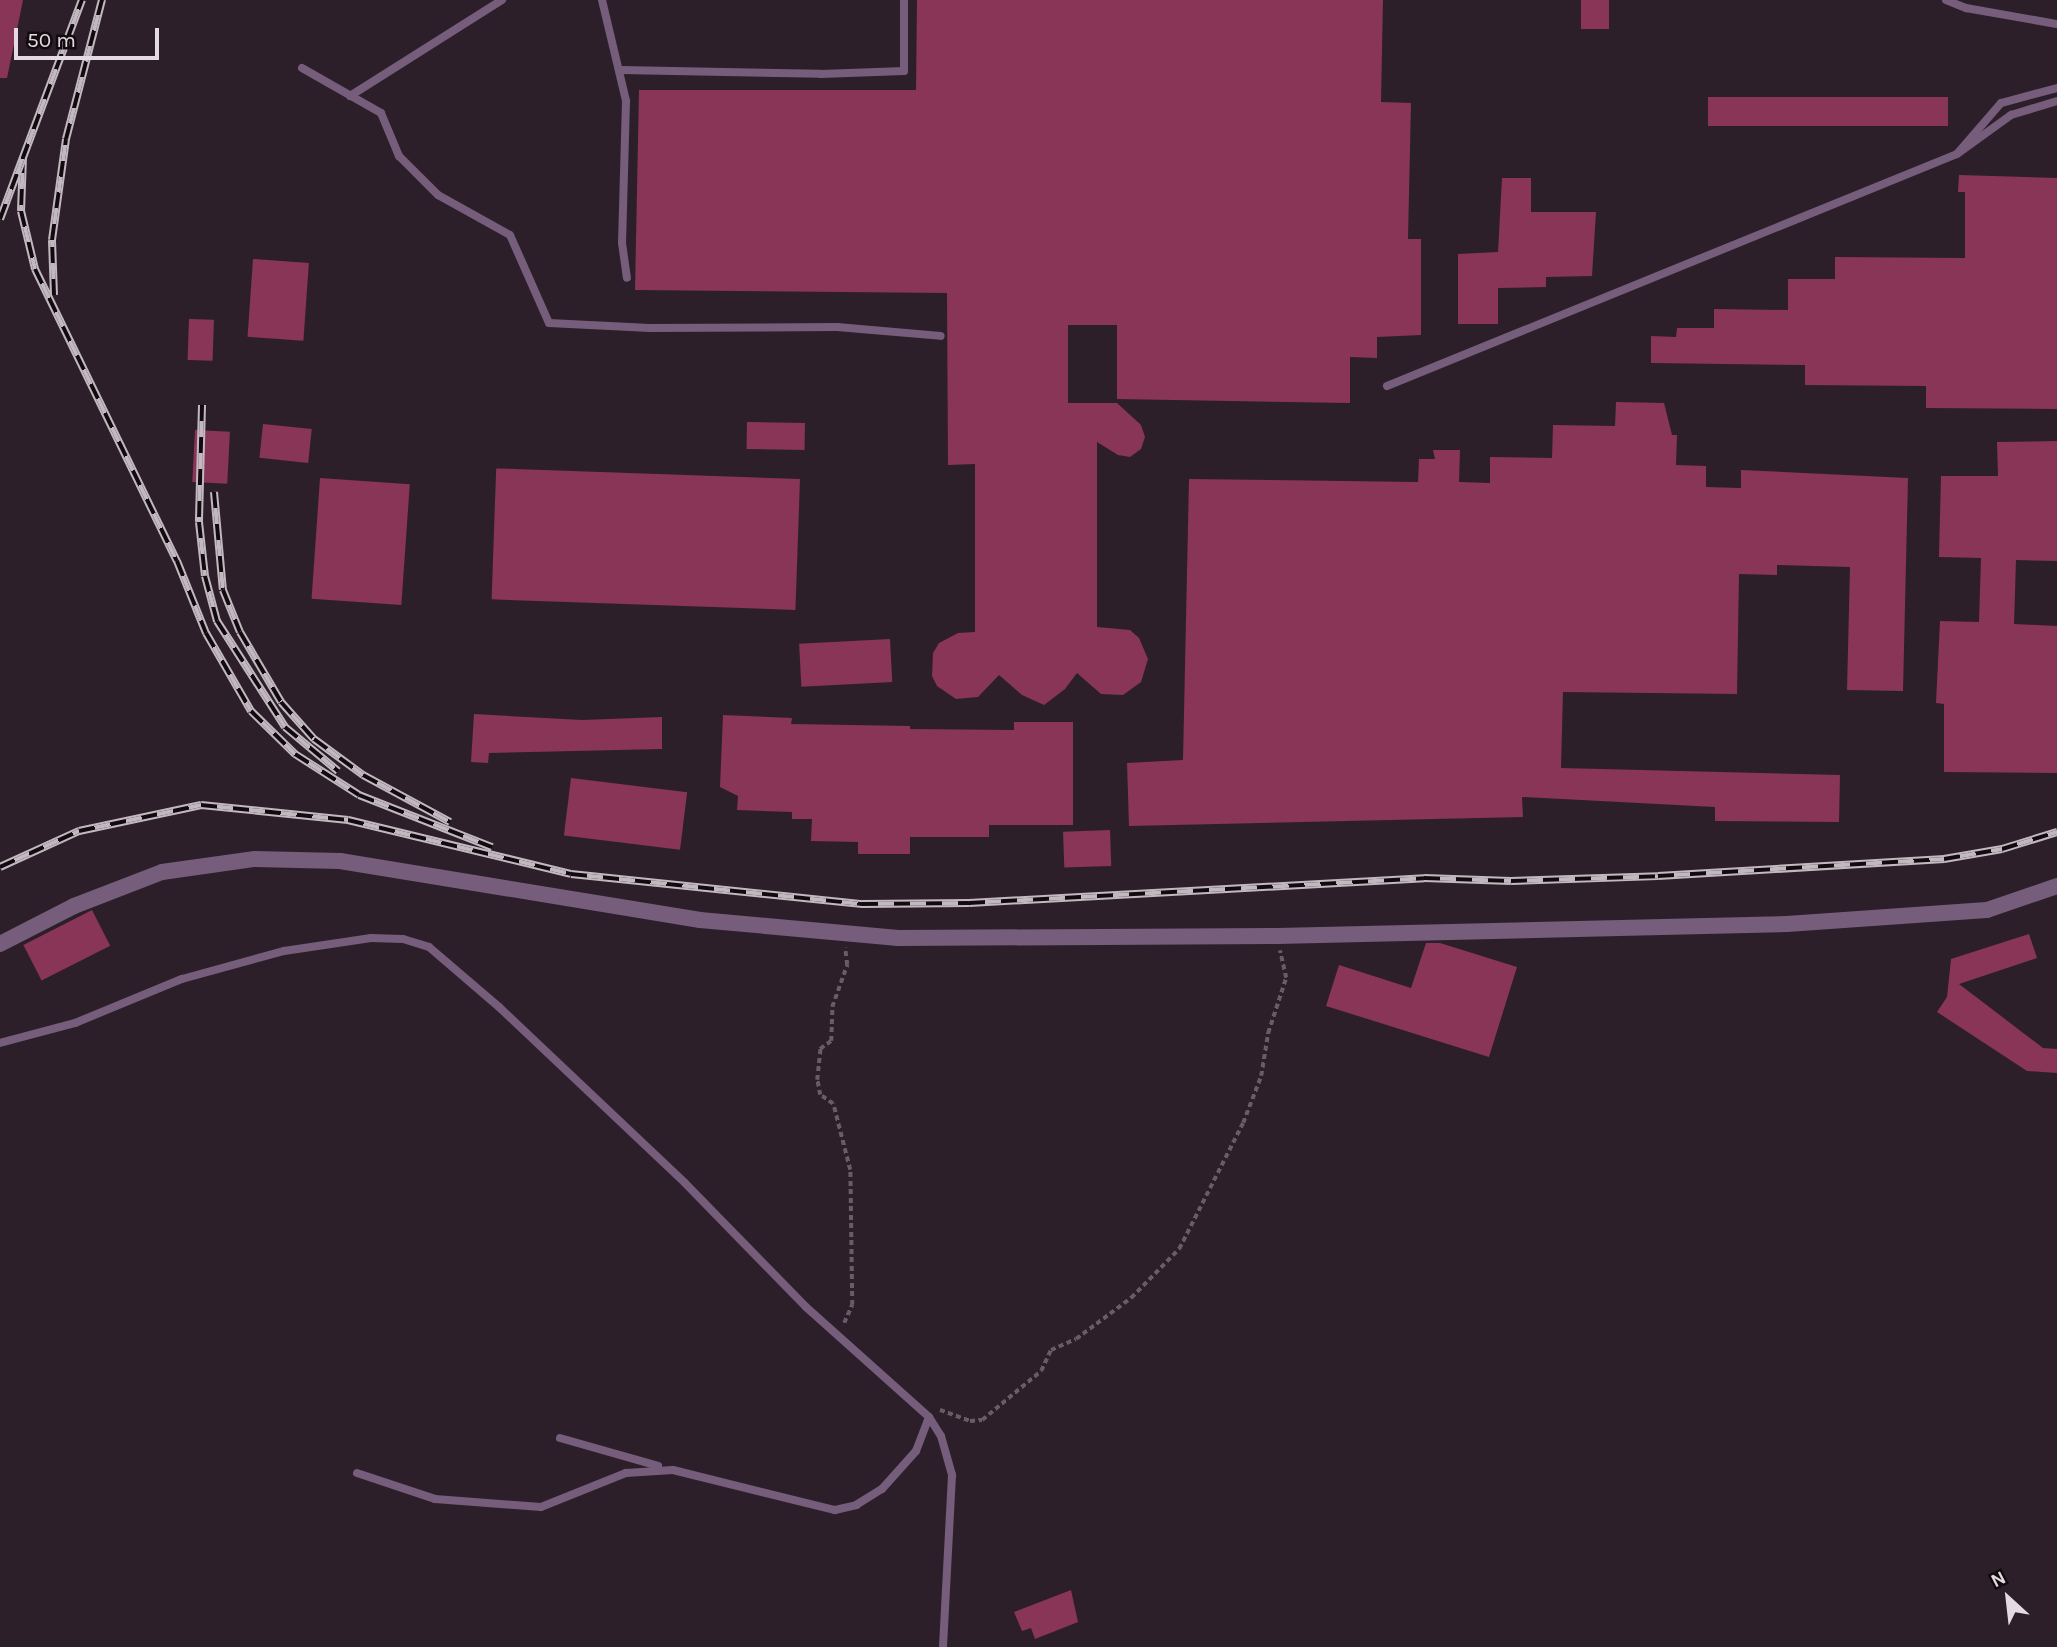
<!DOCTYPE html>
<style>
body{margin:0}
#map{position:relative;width:2057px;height:1647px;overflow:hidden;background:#2d1f29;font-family:Karla,sans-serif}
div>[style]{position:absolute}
.building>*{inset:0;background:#883558;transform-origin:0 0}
.path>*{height:3.5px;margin-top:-1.75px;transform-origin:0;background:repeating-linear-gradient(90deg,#685c65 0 5px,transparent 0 8.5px)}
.lane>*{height:8px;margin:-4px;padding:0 4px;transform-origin:4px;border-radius:4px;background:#755d7b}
.street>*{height:16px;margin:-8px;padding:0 8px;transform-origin:8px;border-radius:8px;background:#755d7b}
.rail>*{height:8px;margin-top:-4px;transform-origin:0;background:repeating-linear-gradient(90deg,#110b0f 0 16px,#c2b8bf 0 32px);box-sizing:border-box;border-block:2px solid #c2b8bf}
span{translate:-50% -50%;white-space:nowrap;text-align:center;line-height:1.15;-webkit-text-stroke:6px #110b0f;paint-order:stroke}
.north{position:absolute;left:1973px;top:1563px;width:70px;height:70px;-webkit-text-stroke:5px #110b0f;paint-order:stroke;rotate:333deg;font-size:19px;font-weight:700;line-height:28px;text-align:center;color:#e4dae1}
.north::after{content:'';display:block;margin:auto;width:24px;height:32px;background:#e4dae1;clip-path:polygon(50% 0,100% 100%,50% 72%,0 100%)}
.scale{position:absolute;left:14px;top:28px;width:145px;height:32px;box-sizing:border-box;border:4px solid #e4dae1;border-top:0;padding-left:9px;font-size:21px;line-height:24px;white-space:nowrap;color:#e4dae1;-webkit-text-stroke:5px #110b0f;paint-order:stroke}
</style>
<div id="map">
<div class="building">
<div style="clip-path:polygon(0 0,23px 0,7px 78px,0 78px)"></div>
<div style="clip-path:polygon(917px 0,1383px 0,1381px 102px,1411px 103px,1408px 239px,1421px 239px,1421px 335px,1377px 337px,1377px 358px,1350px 357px,1350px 403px,1117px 399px,1117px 325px,1068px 325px,1068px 403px,1117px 403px,1141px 425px,1145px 437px,1141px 449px,1130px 457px,1118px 455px,1097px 442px,1097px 627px,1130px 630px,1139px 638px,1148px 659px,1141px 682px,1123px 695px,1101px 694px,1077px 673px,1065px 689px,1044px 705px,1022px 695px,999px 675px,978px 697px,956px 699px,937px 686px,932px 676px,933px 653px,939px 643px,958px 633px,975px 632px,975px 464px,948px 465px,947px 293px,635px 290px,639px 90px,916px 90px)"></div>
<div style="left:1581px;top:0;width:28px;height:29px"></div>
<div style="left:1708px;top:97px;width:240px;height:29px"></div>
<div style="clip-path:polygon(1959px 175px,2057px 178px,2057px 409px,1926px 408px,1926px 386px,1805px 385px,1805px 365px,1651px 363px,1651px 336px,1676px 337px,1677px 328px,1714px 328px,1714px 309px,1788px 310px,1788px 279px,1835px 279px,1835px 257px,1965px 258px,1965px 192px,1958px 192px)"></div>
<div style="clip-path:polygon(1502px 178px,1531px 178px,1531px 212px,1596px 212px,1592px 276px,1546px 277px,1546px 287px,1498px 288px,1498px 324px,1458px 324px,1458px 254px,1498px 252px)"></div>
<div style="left:253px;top:259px;width:56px;height:78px;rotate:4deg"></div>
<div style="left:189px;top:319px;width:25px;height:41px;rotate:2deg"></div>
<div style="clip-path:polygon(1616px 402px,1664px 403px,1672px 435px,1677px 435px,1676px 465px,1706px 466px,1706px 487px,1741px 488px,1741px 470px,1908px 478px,1903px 691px,1847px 690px,1850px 567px,1777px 565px,1777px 575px,1739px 574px,1737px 694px,1563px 692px,1561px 768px,1840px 775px,1839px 822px,1715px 821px,1715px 807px,1522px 797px,1523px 817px,1129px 826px,1127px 763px,1183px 760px,1189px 479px,1418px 482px,1419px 459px,1435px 459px,1433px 450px,1460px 450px,1459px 482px,1490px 483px,1490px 457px,1552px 458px,1553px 425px,1615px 426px)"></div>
<div style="left:747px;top:422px;width:58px;height:27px;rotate:1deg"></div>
<div style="left:263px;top:424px;width:49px;height:34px;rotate:6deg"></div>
<div style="left:195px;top:430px;width:35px;height:52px;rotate:3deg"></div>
<div style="clip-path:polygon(2057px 441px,2057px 561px,2016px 560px,2014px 624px,2057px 626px,2057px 773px,1944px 772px,1944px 704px,1936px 703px,1940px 621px,1979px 622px,1981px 558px,1939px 557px,1941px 476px,1998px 476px,1997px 442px)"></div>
<div style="left:320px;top:478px;width:90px;height:121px;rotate:4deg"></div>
<div style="left:800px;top:479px;width:131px;height:304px;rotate:92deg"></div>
<div style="left:890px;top:639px;width:43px;height:91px;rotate:87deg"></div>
<div style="clip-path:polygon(474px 714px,582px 720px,662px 717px,662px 749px,489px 753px,488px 763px,471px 762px)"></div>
<div style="clip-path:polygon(723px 715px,792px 718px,791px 724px,910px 726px,910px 729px,1014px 730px,1014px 722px,1073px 722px,1073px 825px,989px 825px,989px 837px,910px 837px,910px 854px,858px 854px,858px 842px,811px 841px,812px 819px,792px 819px,792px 812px,737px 810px,738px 796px,720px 787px)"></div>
<div style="left:571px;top:778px;width:117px;height:58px;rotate:7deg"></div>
<div style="left:1110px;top:830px;width:36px;height:47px;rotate:88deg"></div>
<div style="left:92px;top:910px;width:40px;height:77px;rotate:63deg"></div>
<div style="clip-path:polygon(2029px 934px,2037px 958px,1959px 984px,2043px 1048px,2057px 1049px,2057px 1073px,2027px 1071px,1937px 1012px,1947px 997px,1951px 959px)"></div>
<div style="clip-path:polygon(1426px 943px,1440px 943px,1517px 967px,1489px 1057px,1326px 1006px,1339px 965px,1411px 988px)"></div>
<div style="clip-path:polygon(1071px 1590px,1078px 1622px,1035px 1639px,1031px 1628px,1022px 1631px,1014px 1612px)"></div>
</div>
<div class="path">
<div style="left:844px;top:1323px;width:20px;rotate:-66deg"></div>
<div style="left:852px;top:1305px;width:135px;rotate:-90.8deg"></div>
<div style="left:850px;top:1170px;width:68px;rotate:-104.4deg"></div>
<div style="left:833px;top:1104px;width:16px;rotate:-145deg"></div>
<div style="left:820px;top:1095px;width:15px;rotate:-101deg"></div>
<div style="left:817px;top:1080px;width:31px;rotate:-84deg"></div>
<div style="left:820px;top:1049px;width:14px;rotate:-36deg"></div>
<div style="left:831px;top:1041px;width:34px;rotate:-88deg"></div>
<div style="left:832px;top:1007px;width:45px;rotate:-70.3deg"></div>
<div style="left:847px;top:965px;width:17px;rotate:-97deg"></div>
<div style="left:940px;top:1410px;width:32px;rotate:20deg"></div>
<div style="left:970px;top:1421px;width:12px;rotate:-5deg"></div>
<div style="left:982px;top:1420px;width:77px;rotate:-39.7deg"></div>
<div style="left:1041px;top:1371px;width:23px;rotate:-65deg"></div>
<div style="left:1051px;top:1350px;width:27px;rotate:-24deg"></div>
<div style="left:1076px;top:1339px;width:69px;rotate:-36.7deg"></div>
<div style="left:1131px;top:1298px;width:69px;rotate:-45.6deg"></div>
<div style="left:1179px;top:1249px;width:141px;rotate:-63.1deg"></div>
<div style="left:1243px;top:1123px;width:50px;rotate:-69deg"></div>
<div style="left:1261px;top:1076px;width:44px;rotate:-80.8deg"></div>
<div style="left:1268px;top:1033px;width:58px;rotate:-71.9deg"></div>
<div style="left:1286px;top:978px;width:28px;rotate:-103deg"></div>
</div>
<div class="lane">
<div style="left:602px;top:0;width:104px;rotate:76.6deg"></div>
<div style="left:626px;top:101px;width:142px;rotate:91.6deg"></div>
<div style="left:622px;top:243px;width:35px;rotate:82deg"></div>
<div style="left:1946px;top:0;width:22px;rotate:22deg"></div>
<div style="left:1966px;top:8px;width:92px;rotate:10deg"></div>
<div style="left:302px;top:68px;width:91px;rotate:29.7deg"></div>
<div style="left:381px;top:113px;width:47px;rotate:67.3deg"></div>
<div style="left:399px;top:156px;width:55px;rotate:45deg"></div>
<div style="left:438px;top:195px;width:82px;rotate:29.1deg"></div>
<div style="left:510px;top:235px;width:96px;rotate:66.1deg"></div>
<div style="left:549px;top:323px;width:101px;rotate:2.8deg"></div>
<div style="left:650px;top:328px;width:187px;rotate:-0.3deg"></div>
<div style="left:837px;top:327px;width:104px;rotate:4.9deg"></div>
<div style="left:621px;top:70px;width:200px;rotate:1.1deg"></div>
<div style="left:821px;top:74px;width:83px;rotate:-2.1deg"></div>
<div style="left:904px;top:71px;width:71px;rotate:-90deg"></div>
<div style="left:2057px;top:88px;width:58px;rotate:165deg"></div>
<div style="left:2001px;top:103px;width:67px;rotate:130.8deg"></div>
<div style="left:1957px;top:154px;width:67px;rotate:-35.8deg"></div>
<div style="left:2011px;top:115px;width:48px;rotate:-16.9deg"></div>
<div style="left:350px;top:96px;width:180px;rotate:-32.3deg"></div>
<div style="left:1387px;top:386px;width:615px;rotate:-22.15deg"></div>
<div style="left:0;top:1043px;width:78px;rotate:-14.9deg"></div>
<div style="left:75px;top:1023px;width:116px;rotate:-22.4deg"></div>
<div style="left:182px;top:979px;width:106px;rotate:-15.4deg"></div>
<div style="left:284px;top:951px;width:88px;rotate:-8.5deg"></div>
<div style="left:371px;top:938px;width:32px;rotate:2deg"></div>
<div style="left:403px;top:939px;width:27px;rotate:17deg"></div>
<div style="left:429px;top:947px;width:92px;rotate:40.6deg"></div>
<div style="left:499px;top:1007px;width:256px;rotate:43.4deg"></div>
<div style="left:685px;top:1183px;width:173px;rotate:45.7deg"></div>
<div style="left:806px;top:1307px;width:165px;rotate:41.8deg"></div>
<div style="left:929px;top:1417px;width:22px;rotate:58deg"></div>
<div style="left:941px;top:1436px;width:41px;rotate:74.2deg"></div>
<div style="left:952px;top:1475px;width:172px;rotate:93deg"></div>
<div style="left:560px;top:1438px;width:102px;rotate:15.9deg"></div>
<div style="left:357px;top:1473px;width:82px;rotate:18.4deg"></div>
<div style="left:435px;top:1499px;width:106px;rotate:4.3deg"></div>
<div style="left:541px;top:1507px;width:92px;rotate:-21.8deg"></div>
<div style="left:626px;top:1473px;width:47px;rotate:-3.7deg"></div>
<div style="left:673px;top:1470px;width:167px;rotate:13.9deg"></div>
<div style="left:835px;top:1510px;width:22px;rotate:-13deg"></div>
<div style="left:856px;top:1505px;width:31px;rotate:-32deg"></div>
<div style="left:882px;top:1489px;width:51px;rotate:-48.2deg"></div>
<div style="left:916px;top:1451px;width:36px;rotate:-69deg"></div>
</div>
<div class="street">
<div style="left:0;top:944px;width:83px;rotate:-27.2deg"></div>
<div style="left:74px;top:906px;width:94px;rotate:-21.1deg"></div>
<div style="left:162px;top:872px;width:94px;rotate:-8deg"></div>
<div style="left:255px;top:859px;width:85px;rotate:1.3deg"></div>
<div style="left:340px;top:861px;width:365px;rotate:9.3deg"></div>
<div style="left:700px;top:920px;width:199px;rotate:5.2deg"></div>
<div style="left:898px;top:938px;width:379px;rotate:-0.3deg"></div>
<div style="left:1277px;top:936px;width:510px;rotate:-1.35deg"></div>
<div style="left:1787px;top:924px;width:200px;rotate:-4deg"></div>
<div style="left:1987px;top:910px;width:74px;rotate:-18.9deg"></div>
</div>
<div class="rail">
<div style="left:23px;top:157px;width:54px;rotate:92.1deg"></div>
<div style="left:21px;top:211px;width:60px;rotate:76.4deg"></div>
<div style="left:35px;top:269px;width:325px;rotate:64.1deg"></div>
<div style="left:177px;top:561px;width:78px;rotate:68.1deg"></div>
<div style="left:206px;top:633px;width:90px;rotate:60deg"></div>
<div style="left:251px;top:711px;width:62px;rotate:44.3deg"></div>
<div style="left:295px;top:754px;width:76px;rotate:32.6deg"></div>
<div style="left:359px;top:795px;width:143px;rotate:21.4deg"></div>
<div style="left:0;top:219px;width:234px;rotate:-69.5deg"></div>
<div style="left:54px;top:295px;width:55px;rotate:-92.1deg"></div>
<div style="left:52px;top:240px;width:102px;rotate:-82.1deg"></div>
<div style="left:66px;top:139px;width:144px;rotate:-75.5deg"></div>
<div style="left:202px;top:405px;width:117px;rotate:91.5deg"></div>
<div style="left:199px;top:522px;width:54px;rotate:83.7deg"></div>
<div style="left:205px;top:576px;width:47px;rotate:75.1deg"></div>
<div style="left:217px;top:621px;width:126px;rotate:57.3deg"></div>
<div style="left:285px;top:727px;width:69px;rotate:39.7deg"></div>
<div style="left:214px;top:492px;width:98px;rotate:84.8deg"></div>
<div style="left:223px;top:590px;width:45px;rotate:68deg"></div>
<div style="left:240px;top:632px;width:81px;rotate:59.6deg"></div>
<div style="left:281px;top:702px;width:50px;rotate:48.3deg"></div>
<div style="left:314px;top:739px;width:61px;rotate:36.3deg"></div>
<div style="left:363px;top:775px;width:99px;rotate:28.4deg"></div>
<div style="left:0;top:867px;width:87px;rotate:-24.5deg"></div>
<div style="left:79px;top:831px;width:125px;rotate:-12deg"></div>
<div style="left:201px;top:805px;width:148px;rotate:5.8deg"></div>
<div style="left:348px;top:820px;width:229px;rotate:13.6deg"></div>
<div style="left:571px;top:874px;width:293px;rotate:5.9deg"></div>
<div style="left:862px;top:904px;width:107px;rotate:-0.5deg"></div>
<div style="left:969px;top:903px;width:456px;rotate:-3.1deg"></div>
<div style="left:1424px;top:878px;width:87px;rotate:2deg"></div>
<div style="left:1511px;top:881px;width:147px;rotate:-1.9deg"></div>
<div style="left:1658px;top:876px;width:287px;rotate:-3.4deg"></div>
<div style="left:1944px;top:859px;width:59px;rotate:-9.8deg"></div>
<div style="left:2002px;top:849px;width:58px;rotate:-17.2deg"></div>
</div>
<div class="north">N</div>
<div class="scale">50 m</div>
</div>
